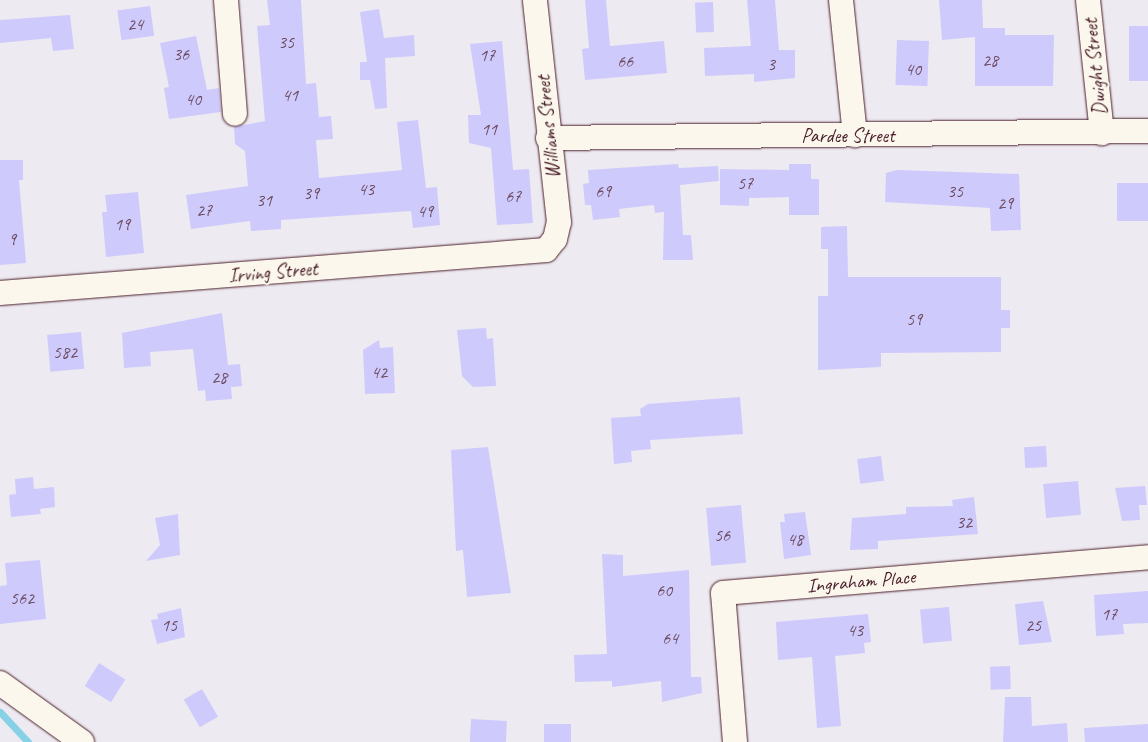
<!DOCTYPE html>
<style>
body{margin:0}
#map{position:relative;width:1148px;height:742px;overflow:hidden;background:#eeeaf1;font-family:Caveat,sans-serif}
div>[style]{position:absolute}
.stream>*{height:7px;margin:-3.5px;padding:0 3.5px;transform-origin:3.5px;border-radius:3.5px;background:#86d1e6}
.building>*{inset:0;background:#cecafc;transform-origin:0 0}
.roads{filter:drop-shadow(0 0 1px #4a1f2b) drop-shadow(0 0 1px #4a1f2b)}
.minor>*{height:24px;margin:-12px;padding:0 12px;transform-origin:12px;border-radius:12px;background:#fbf7ec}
span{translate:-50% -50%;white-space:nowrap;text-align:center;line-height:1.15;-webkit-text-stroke:4px #fbf7ec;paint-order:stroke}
.number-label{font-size:18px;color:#6b4a5f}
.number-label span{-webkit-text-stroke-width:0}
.street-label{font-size:20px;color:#4a1f2b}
</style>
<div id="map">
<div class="stream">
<div style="left:0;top:712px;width:41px;rotate:47deg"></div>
</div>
<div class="building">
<div style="clip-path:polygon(267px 0,301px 0,306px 84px,316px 83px,319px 117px,331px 116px,333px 139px,316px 140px,319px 178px,402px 170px,397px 122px,418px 120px,426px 188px,437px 187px,440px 225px,413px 228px,411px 211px,281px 220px,281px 229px,251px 231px,250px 221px,191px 229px,186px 195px,248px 186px,245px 151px,235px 144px,234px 127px,265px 121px,257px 26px,270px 25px)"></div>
<div style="clip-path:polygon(585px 0,606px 0,610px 46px,664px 41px,667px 73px,585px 80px,582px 49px,589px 48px)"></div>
<div style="clip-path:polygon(747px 0,775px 0,779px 50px,795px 50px,795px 78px,754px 82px,754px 74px,705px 76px,704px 48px,751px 46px)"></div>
<div style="clip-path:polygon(939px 0,982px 0,983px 28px,1005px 28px,1005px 35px,1054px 35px,1053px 86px,975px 86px,975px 37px,942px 40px)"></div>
<div style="left:713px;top:2px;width:30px;height:18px;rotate:88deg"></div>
<div style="left:150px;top:6px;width:30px;height:33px;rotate:82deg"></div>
<div style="clip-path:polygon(379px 9px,384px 38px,414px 35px,415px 56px,385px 58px,387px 108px,375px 109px,370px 80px,360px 80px,360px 62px,367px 62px,360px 12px)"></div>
<div style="clip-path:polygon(70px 15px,74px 49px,53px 51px,51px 38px,0 43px,0 20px)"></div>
<div style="left:1148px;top:26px;width:55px;height:19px;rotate:90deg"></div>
<div style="clip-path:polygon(196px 36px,207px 90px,219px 88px,221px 112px,169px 119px,164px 88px,169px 87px,160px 43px)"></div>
<div style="left:897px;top:40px;width:32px;height:45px;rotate:2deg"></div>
<div style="clip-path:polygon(502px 41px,513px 170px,529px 169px,533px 223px,497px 225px,491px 148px,469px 143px,468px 115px,481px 115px,470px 44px)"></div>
<div style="clip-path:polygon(0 160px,23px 160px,23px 180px,19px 180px,26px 263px,0 265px)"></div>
<div style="clip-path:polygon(678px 164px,679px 168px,718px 166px,719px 181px,680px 185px,683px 235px,691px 235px,693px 260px,663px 260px,664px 212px,655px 213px,654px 205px,619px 209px,620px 217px,593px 220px,591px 205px,585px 205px,583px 184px,589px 183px,588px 170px)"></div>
<div style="clip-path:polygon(789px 164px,811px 164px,811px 179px,819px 179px,819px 215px,789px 215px,789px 197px,749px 198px,749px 206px,720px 205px,720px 169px,789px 170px)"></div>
<div style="clip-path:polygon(897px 170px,1019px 174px,1021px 230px,991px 231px,990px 208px,885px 202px,886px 173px)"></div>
<div style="left:1148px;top:183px;width:38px;height:31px;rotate:90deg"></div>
<div style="clip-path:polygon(138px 192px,144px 253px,106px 257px,102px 212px,107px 212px,105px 195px)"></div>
<div style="clip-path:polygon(847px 226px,848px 277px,1001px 277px,1001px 310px,1010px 310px,1010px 328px,1001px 328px,1001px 352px,881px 353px,881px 367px,818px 370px,818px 296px,828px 296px,828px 249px,821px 249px,821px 227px)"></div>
<div style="clip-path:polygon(222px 313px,228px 365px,240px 364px,242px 386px,231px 387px,232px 399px,206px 401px,205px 390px,198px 391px,193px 349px,150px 352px,151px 366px,124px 368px,122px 333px)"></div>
<div style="clip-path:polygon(486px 328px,487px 339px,493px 338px,496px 386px,473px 387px,462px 376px,457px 330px)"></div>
<div style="left:81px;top:332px;width:37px;height:34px;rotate:85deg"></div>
<div style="clip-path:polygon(379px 340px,380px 348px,393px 347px,395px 393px,365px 394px,363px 350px)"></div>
<div style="clip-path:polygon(740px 397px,743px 434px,650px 440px,651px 449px,631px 451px,632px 462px,614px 464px,611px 418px,641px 416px,640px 409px,648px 404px)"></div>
<div style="left:1046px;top:446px;width:21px;height:22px;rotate:87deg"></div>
<div style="clip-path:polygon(488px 447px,511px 593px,467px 597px,463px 550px,456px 551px,451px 450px)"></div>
<div style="left:881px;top:456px;width:25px;height:24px;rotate:83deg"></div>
<div style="clip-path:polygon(33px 477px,34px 489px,54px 487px,55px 507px,40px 509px,41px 514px,11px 517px,9px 495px,16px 494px,15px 479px)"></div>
<div style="left:1078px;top:481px;width:34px;height:35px;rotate:85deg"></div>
<div style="clip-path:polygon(1145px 486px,1147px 505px,1139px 505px,1140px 520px,1122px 521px,1115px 488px)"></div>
<div style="clip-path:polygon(974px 497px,978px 534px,878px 541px,878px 549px,850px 550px,852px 518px,906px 514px,906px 507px,953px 506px,952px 500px)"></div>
<div style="left:741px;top:505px;width:58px;height:35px;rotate:85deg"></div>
<div style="clip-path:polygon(805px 512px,811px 555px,784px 559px,780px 522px,785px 522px,784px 514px)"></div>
<div style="clip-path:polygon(178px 514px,180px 555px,146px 561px,160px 545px,155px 518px)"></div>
<div style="clip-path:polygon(602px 554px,623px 555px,623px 576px,689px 570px,691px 677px,701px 677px,702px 693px,662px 702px,661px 681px,612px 687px,612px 681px,575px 682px,574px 655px,607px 654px)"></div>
<div style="clip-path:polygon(40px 560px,46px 619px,0 624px,0 586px,7px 585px,5px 563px)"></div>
<div style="clip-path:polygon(1148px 591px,1148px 623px,1123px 624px,1124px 634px,1096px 636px,1094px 595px)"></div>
<div style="clip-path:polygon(1043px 601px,1052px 642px,1019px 645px,1015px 604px)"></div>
<div style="left:949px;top:607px;width:34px;height:29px;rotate:85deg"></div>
<div style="clip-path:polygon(181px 608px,185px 637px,157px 644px,151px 620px,158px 619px,157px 614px)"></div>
<div style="clip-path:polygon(868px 614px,871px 642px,864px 643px,865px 653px,835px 656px,841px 726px,817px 728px,812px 657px,778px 660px,776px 622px)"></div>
<div style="left:99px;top:663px;width:31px;height:27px;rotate:32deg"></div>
<div style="left:1010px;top:666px;width:23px;height:20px;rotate:88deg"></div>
<div style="left:202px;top:689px;width:32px;height:21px;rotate:60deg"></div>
<div style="clip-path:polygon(1005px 697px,1031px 697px,1032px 726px,1067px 723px,1068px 742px,1003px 742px)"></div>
<div style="left:471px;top:719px;width:36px;height:23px;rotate:3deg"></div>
<div style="left:544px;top:724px;width:27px;height:18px"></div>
<div style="clip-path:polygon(1148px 724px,1148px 742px,1085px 742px,1084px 728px)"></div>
</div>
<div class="roads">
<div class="minor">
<div style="left:226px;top:0;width:114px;rotate:85.5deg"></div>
<div style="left:841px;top:0;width:136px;rotate:84.1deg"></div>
<div style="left:1088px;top:0;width:134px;rotate:84deg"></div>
<div style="left:548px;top:138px;width:600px;rotate:-0.67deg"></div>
<div style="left:0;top:293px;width:548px;rotate:-4.5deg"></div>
<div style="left:546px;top:250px;width:14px;rotate:-51deg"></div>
<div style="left:555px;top:239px;width:17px;rotate:-77deg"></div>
<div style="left:559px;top:222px;width:223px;rotate:-96.2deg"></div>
<div style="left:0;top:683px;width:101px;rotate:35.7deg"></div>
<div style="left:735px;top:742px;width:149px;rotate:-94.6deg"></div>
<div style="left:723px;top:593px;width:427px;rotate:-4.8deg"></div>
</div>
</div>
<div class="number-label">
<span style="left:135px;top:24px">24</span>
<span style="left:286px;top:42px">35</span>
<span style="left:181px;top:54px">36</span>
<span style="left:487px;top:55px">17</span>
<span style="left:990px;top:60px">28</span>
<span style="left:625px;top:61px">66</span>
<span style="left:771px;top:64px">3</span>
<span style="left:913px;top:69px">40</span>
<span style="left:290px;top:95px">41</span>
<span style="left:193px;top:99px">40</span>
<span style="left:489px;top:129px">11</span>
<span style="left:745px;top:183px">57</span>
<span style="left:366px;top:189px">43</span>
<span style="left:603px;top:191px">69</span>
<span style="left:955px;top:191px">35</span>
<span style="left:311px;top:193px">39</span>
<span style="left:513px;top:196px">67</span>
<span style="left:264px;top:200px">31</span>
<span style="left:1005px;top:203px">29</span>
<span style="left:204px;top:210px">27</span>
<span style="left:425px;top:211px">49</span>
<span style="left:122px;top:224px">19</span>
<span style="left:12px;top:239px">9</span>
<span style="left:914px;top:319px">59</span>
<span style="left:65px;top:352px">582</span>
<span style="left:379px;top:372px">42</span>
<span style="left:219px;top:377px">28</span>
<span style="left:964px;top:522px">32</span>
<span style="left:722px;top:535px">56</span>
<span style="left:795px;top:539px">48</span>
<span style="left:664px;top:590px">60</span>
<span style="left:22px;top:598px">562</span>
<span style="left:1109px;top:614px">17</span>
<span style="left:169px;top:625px">15</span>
<span style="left:1033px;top:625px">25</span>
<span style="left:855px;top:630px">43</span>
<span style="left:670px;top:638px">64</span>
</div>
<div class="street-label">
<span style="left:1095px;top:67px;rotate:-96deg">Dwight Street</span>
<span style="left:548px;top:127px;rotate:-96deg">Williams Street</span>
<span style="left:848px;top:135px">Pardee Street</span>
<span style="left:273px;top:272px;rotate:-5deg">Irving Street</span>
<span style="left:861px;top:581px;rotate:-5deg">Ingraham Place</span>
</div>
</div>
